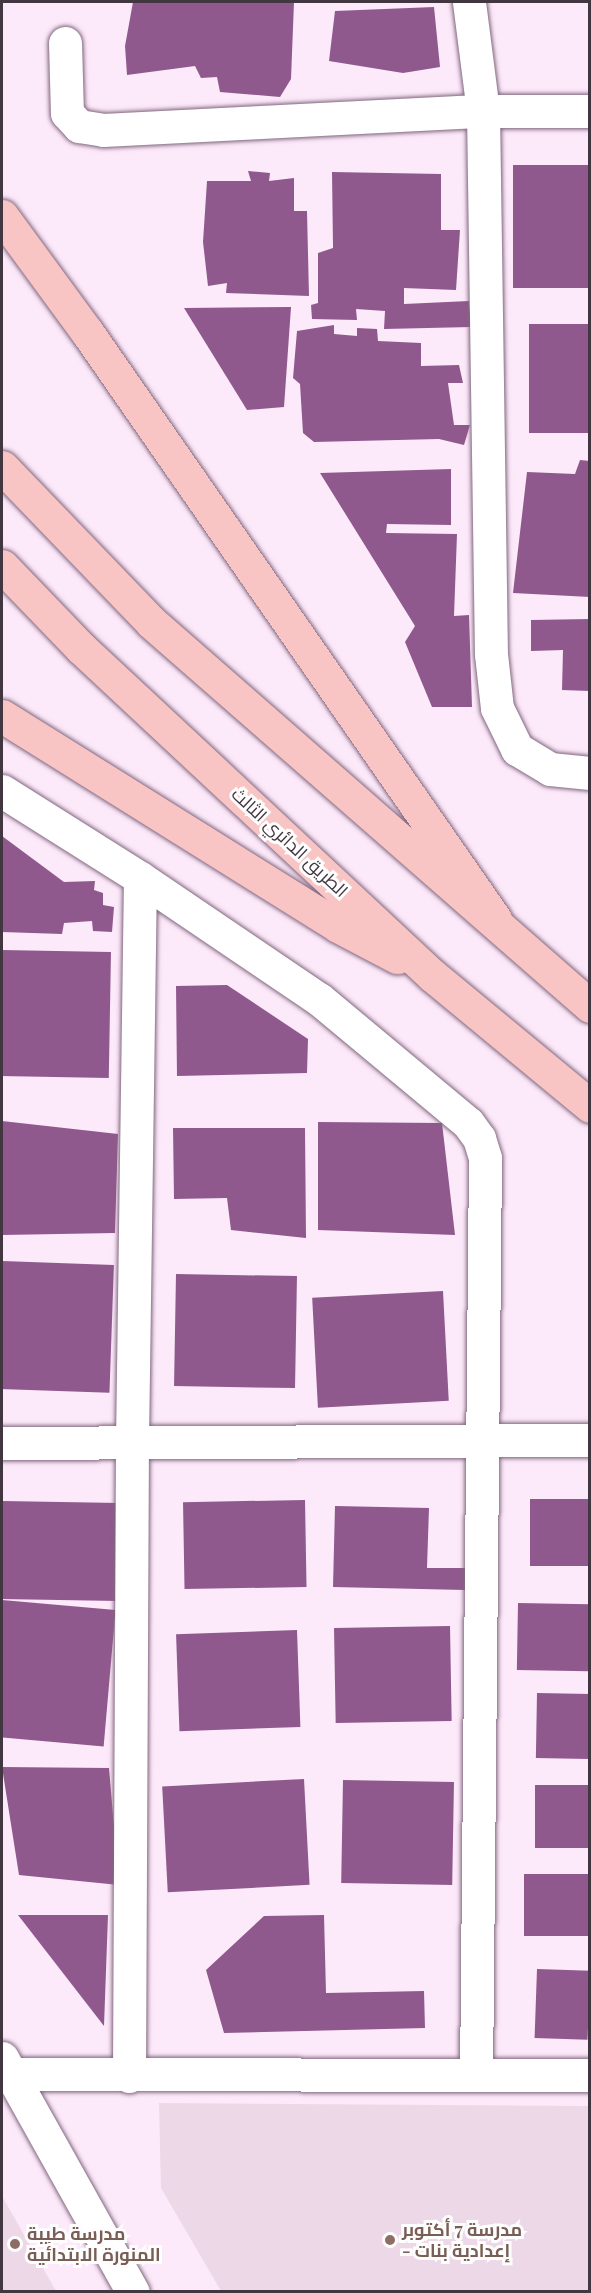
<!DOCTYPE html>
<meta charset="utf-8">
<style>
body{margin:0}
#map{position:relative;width:591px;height:2293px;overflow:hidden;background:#fce9fa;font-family:"Playfair Display",Cairo,serif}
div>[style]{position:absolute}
.education>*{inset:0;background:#ecd8e7}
.building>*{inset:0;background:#90598d;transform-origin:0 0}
.roads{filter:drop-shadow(0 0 2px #81667f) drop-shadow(0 0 2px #81667f)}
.minor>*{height:33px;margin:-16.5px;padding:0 16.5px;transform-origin:16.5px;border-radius:16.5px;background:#fff}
.highway>*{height:33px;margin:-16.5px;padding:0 16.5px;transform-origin:16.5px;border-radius:16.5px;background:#f8c5c4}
.dots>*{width:16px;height:16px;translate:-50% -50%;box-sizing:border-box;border:3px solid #fdfdfd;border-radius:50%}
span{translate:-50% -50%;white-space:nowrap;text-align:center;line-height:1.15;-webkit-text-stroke:6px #fdfdfd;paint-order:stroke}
.street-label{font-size:18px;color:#423641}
.education-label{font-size:18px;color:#785e54;font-weight:700}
.left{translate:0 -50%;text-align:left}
.frame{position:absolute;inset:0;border:3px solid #423641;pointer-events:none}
</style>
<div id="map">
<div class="education">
<div style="clip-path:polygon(159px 2103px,589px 2106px,589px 2291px,221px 2291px,161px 2188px)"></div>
<div style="clip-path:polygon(2px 2196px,56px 2291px,2px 2291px)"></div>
</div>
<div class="building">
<div style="clip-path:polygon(133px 2px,294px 2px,291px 79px,280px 97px,220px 92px,217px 77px,201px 78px,195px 66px,127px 75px,125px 46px)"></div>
<div style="clip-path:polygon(434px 7px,440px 67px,403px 73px,329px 61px,335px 11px)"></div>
<div style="left:590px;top:165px;width:123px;height:77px;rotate:90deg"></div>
<div style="clip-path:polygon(248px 171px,270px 173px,269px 181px,294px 178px,294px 211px,307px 211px,309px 296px,226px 293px,227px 283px,208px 286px,203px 242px,207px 181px,251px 181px)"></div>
<div style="clip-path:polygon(332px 172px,441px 174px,441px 230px,460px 230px,456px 290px,404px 288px,404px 304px,469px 301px,471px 327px,384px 329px,385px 311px,356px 309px,357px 320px,312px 319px,311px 305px,318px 303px,318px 253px,333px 248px)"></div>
<div style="clip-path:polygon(291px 307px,284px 407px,247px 410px,184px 308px)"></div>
<div style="left:590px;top:324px;width:109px;height:61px;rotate:90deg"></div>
<div style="clip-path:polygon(334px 325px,334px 334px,357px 336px,357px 328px,377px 329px,378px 341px,421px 343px,421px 366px,459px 365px,463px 383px,448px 383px,454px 425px,470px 425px,464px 445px,439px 439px,314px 442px,303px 433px,300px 384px,293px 378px,297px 331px)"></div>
<div style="clip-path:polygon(580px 460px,590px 461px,590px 597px,513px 593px,527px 472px,575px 474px)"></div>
<div style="clip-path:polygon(451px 469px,451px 525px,387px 524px,386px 533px,457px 534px,454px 616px,469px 615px,472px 707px,432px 707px,405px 642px,415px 626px,320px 473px)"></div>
<div style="clip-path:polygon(590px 619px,590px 691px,562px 690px,563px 650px,531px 651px,531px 620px)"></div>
<div style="clip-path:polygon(2px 836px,64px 882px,95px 881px,94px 890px,103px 893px,103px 905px,114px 907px,112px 932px,93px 931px,92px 921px,64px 923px,62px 934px,2px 932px)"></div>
<div style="left:2px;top:950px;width:109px;height:126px;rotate:1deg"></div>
<div style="clip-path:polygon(227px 985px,308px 1039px,307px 1073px,177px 1076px,176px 986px)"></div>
<div style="clip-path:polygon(2px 1121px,118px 1134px,115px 1233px,2px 1235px)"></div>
<div style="clip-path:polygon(318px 1122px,442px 1123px,455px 1235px,318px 1230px)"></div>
<div style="clip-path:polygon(173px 1128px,305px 1128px,306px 1238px,231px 1230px,227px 1198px,174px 1199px)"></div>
<div style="left:2px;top:1261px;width:112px;height:128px;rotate:2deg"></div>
<div style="left:176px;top:1274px;width:121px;height:112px;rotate:1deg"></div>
<div style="left:443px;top:1291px;width:110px;height:131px;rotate:87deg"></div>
<div style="left:590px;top:1499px;width:67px;height:60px;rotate:90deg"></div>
<div style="left:305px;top:1500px;width:87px;height:122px;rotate:89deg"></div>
<div style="left:2px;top:1501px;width:118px;height:98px;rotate:1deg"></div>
<div style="clip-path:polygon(335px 1506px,429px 1508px,427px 1568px,466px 1568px,465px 1590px,333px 1587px)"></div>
<div style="left:2px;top:1600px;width:114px;height:137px;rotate:5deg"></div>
<div style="left:518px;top:1603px;width:72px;height:67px;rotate:1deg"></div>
<div style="left:450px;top:1626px;width:95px;height:116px;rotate:89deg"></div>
<div style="left:297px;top:1630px;width:97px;height:121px;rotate:88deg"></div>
<div style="left:537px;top:1693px;width:53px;height:65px;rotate:1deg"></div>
<div style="clip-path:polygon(2px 1767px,109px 1768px,119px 1885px,19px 1875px)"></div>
<div style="left:304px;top:1779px;width:106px;height:142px;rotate:87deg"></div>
<div style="left:343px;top:1780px;width:111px;height:103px;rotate:1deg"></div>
<div style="left:590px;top:1785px;width:63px;height:55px;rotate:90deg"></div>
<div style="left:590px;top:1874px;width:62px;height:66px;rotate:90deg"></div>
<div style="clip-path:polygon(18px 1915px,108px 1915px,104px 2026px)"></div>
<div style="clip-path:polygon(324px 1915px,326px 1993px,424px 1991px,425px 2028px,224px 2033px,206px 1970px,264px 1916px)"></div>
<div style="left:537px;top:1969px;width:53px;height:69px;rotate:2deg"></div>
</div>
<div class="roads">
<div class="minor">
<div style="left:469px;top:2px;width:110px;rotate:82.7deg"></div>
<div style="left:483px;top:111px;width:543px;rotate:89.16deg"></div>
<div style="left:491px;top:654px;width:54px;rotate:83.7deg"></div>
<div style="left:497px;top:708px;width:46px;rotate:64deg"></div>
<div style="left:517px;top:749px;width:39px;rotate:31deg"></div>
<div style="left:550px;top:769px;width:40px;rotate:5.7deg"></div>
<div style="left:65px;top:43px;width:70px;rotate:88.4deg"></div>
<div style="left:67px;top:113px;width:18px;rotate:47deg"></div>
<div style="left:79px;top:126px;width:24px;rotate:9deg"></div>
<div style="left:103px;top:130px;width:380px;rotate:-2.9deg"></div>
<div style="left:483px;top:111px;width:107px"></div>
<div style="left:2px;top:791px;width:163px;rotate:32.2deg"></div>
<div style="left:140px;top:878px;width:216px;rotate:34.1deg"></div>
<div style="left:319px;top:999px;width:194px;rotate:39.8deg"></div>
<div style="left:468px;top:1123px;width:19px;rotate:54deg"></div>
<div style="left:479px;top:1138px;width:21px;rotate:73deg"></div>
<div style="left:485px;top:1158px;width:915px;rotate:90.56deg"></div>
<div style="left:2px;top:1443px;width:588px;rotate:-0.29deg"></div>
<div style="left:2px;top:2058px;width:268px;rotate:60.8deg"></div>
<div style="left:12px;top:2074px;width:578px;rotate:0.1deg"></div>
<div style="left:129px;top:2076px;width:634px;rotate:-89.73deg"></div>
<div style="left:132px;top:1442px;width:564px;rotate:-89.19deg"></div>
</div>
<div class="highway">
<div style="left:2px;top:216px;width:144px;rotate:53.8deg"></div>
<div style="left:87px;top:332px;width:715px;rotate:55.2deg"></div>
<div style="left:2px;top:467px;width:215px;rotate:46.1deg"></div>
<div style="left:151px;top:622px;width:583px;rotate:41.18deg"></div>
<div style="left:2px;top:566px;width:114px;rotate:46.1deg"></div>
<div style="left:81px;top:648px;width:481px;rotate:43deg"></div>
<div style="left:433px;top:976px;width:204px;rotate:39.6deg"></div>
<div style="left:2px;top:716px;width:396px;rotate:32deg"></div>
<div style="left:338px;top:926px;width:67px;rotate:27.7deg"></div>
</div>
</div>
<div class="dots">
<div style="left:390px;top:2240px;background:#8d6e63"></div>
<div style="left:15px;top:2244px;background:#8d6e63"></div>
</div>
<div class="street-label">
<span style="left:290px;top:842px;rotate:43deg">الطريق الدائري الثالث</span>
</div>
<div class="education-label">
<span class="left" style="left:402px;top:2240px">مدرسة 7 أكتوبر<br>- إعدادية بنات</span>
<span class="left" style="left:27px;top:2244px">مدرسة طيبة<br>المنورة الابتدائية</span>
</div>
<div class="frame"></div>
</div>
